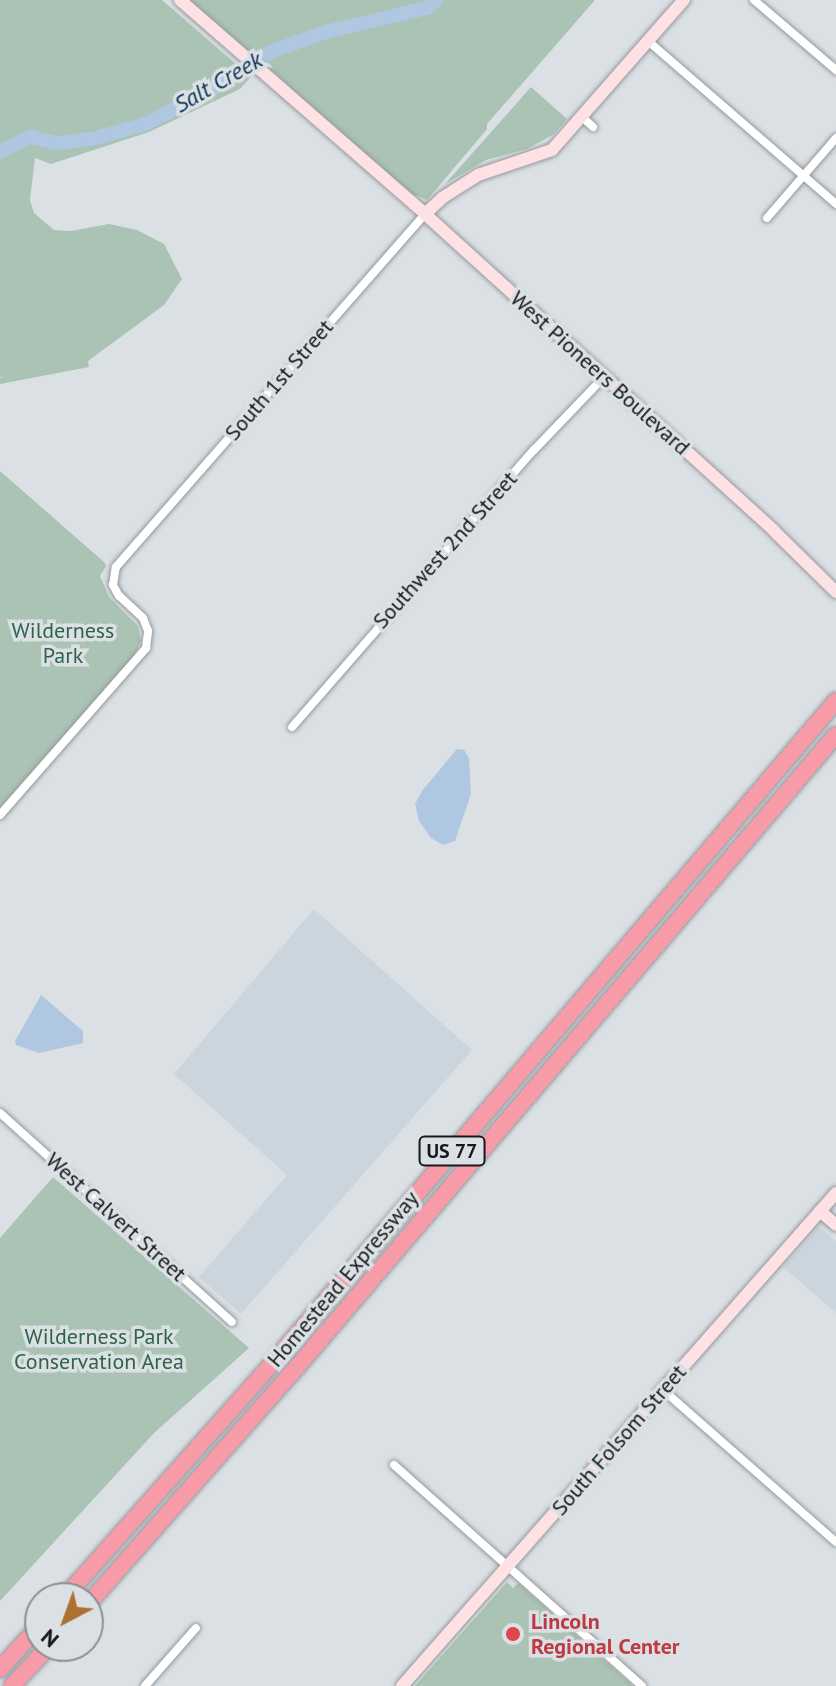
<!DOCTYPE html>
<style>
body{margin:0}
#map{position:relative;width:836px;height:1686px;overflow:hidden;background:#dbe0e4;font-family:"PT Sans",sans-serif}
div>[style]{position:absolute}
.built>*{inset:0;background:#cbd5de}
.green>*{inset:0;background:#aac3b4}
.water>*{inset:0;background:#afc7e0}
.river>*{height:14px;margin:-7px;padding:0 7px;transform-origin:7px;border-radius:7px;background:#afc7e0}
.roads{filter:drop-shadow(0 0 2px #95999c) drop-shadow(0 0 2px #95999c)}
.street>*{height:8px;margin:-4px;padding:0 4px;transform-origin:4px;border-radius:4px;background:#fff}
.secondary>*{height:12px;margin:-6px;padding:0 6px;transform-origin:6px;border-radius:6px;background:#fde1e5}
.highway>*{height:16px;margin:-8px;padding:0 8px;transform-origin:8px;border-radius:8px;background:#f89ba8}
.dots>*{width:22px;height:22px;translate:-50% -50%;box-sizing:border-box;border:4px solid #dbe0e4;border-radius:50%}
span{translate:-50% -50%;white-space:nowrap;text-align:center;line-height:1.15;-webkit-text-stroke:7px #dbe0e4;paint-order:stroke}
.shield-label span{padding:2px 6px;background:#dbe0e4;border:2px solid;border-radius:6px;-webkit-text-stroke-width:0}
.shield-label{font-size:20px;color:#161819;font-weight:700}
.street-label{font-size:22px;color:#161819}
.park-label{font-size:22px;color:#2d6449}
.health-label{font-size:22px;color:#be3a42;font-weight:700}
.left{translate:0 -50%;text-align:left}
.water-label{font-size:24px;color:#0e3456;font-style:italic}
.north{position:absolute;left:24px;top:1582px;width:80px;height:80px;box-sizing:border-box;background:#dbe0e4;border:2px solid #8c9093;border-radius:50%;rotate:221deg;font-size:22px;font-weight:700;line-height:32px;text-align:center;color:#161819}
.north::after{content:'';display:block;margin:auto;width:28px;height:36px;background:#ac7132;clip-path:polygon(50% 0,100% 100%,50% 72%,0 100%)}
</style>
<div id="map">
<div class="built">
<div style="clip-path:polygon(314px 909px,472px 1050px,241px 1314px,199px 1277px,287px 1175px,174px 1074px)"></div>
<div style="clip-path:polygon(819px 1226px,836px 1241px,836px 1313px,783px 1267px)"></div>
</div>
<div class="green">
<div style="clip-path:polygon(0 0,162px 0,251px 77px,240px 89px,149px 132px,51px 164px,35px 158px,30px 200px,34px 213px,54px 230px,71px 231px,109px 224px,137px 230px,164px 244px,182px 279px,164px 305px,88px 361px,89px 367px,0 384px,0 378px,4px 377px,0 377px)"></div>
<div style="clip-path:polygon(189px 0,595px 0,487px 124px,487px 129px,427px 200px,405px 191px,270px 69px,273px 67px,255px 51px,251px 53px)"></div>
<div style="clip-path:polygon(531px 87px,567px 119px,554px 134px,527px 149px,486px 160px,445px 184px)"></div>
<div style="clip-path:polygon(0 471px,104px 562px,106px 566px,100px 576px,109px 597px,138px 626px,141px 641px,130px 665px,0 807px)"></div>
<div style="clip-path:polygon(53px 1177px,249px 1348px,154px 1433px,0 1601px,0 1238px)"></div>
<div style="clip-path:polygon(507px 1582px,513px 1588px,518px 1583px,633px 1686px,415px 1686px)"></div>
</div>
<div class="water">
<div style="clip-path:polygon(457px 749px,464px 750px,469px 758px,471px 794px,455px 841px,443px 845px,431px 838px,419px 821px,415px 804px,422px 791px)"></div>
<div style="clip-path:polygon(41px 995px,83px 1031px,83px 1043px,39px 1053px,16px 1045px,15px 1041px)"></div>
</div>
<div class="river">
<div style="left:0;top:152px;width:34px;rotate:-27deg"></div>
<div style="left:30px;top:137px;width:28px;rotate:13deg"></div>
<div style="left:57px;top:143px;width:35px;rotate:-7deg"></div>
<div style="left:92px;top:139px;width:56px;rotate:-15.5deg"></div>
<div style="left:146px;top:124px;width:87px;rotate:-28deg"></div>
<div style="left:223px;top:83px;width:59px;rotate:-33.1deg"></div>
<div style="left:272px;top:51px;width:60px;rotate:-19.3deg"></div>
<div style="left:329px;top:31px;width:101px;rotate:-13.2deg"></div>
<div style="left:427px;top:8px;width:12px;rotate:-42deg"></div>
</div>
<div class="roads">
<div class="street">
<div style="left:754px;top:0;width:108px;rotate:40.5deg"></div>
<div style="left:648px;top:41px;width:249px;rotate:40.9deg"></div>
<div style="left:582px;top:117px;width:15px;rotate:42deg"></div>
<div style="left:767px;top:218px;width:106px;rotate:-49.2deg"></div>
<div style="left:292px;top:727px;width:368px;rotate:-48.9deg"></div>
<div style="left:534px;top:450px;width:101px;rotate:-46.2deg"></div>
<div style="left:0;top:815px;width:222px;rotate:-48.8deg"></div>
<div style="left:146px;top:648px;width:17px;rotate:-83deg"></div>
<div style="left:148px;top:631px;width:14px;rotate:-111deg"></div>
<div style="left:143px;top:618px;width:33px;rotate:-137deg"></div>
<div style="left:119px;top:596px;width:13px;rotate:-119deg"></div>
<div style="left:113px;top:585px;width:18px;rotate:-81deg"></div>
<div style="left:116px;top:567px;width:469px;rotate:-48.8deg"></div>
<div style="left:0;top:1113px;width:312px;rotate:42deg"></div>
<div style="left:663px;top:1390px;width:230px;rotate:41.3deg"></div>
<div style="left:394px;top:1465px;width:332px;rotate:41.7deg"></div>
<div style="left:145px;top:1686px;width:77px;rotate:-48.7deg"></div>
</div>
<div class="secondary">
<div style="left:180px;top:0;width:325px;rotate:41.1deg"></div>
<div style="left:425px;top:214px;width:471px;rotate:42.2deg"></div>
<div style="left:774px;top:531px;width:87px;rotate:44.5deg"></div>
<div style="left:425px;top:214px;width:23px;rotate:-43deg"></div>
<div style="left:442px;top:198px;width:43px;rotate:-32.6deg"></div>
<div style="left:478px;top:175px;width:78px;rotate:-18.7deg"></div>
<div style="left:552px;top:150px;width:200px;rotate:-48.7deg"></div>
<div style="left:820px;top:1211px;width:21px;rotate:41deg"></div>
<div style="left:402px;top:1686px;width:657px;rotate:-48.64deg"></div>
</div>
<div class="highway">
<div style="left:64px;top:1598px;width:319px;rotate:-48.4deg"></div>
<div style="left:276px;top:1359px;width:864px;rotate:-49.6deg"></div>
<div style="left:88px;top:1604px;width:308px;rotate:-48.6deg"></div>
<div style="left:292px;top:1373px;width:838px;rotate:-49.55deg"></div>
<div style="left:0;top:1669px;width:59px;rotate:-47.7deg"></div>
<div style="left:12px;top:1686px;width:54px;rotate:-47.2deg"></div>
</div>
</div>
<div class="dots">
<div style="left:513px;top:1634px;background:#e0444e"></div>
</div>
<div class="shield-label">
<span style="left:452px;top:1151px">US 77</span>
</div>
<div class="street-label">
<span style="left:600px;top:373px;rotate:42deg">West Pioneers Boulevard</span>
<span style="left:279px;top:380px;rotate:-49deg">South 1st Street</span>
<span style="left:445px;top:550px;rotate:-48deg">Southwest 2nd Street</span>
<span style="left:116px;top:1217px;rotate:42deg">West Calvert Street</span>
<span style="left:343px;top:1279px;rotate:-50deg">Homestead Expressway</span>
<span style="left:619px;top:1440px;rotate:-49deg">South Folsom Street</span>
</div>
<div class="park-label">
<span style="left:63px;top:643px">Wilderness<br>Park</span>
<span style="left:99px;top:1349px">Wilderness Park<br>Conservation Area</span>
</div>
<div class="health-label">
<span class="left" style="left:531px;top:1634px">Lincoln<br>Regional Center</span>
</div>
<div class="water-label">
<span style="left:218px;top:82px;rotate:-30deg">Salt Creek</span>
</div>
<div class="north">N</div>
</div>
